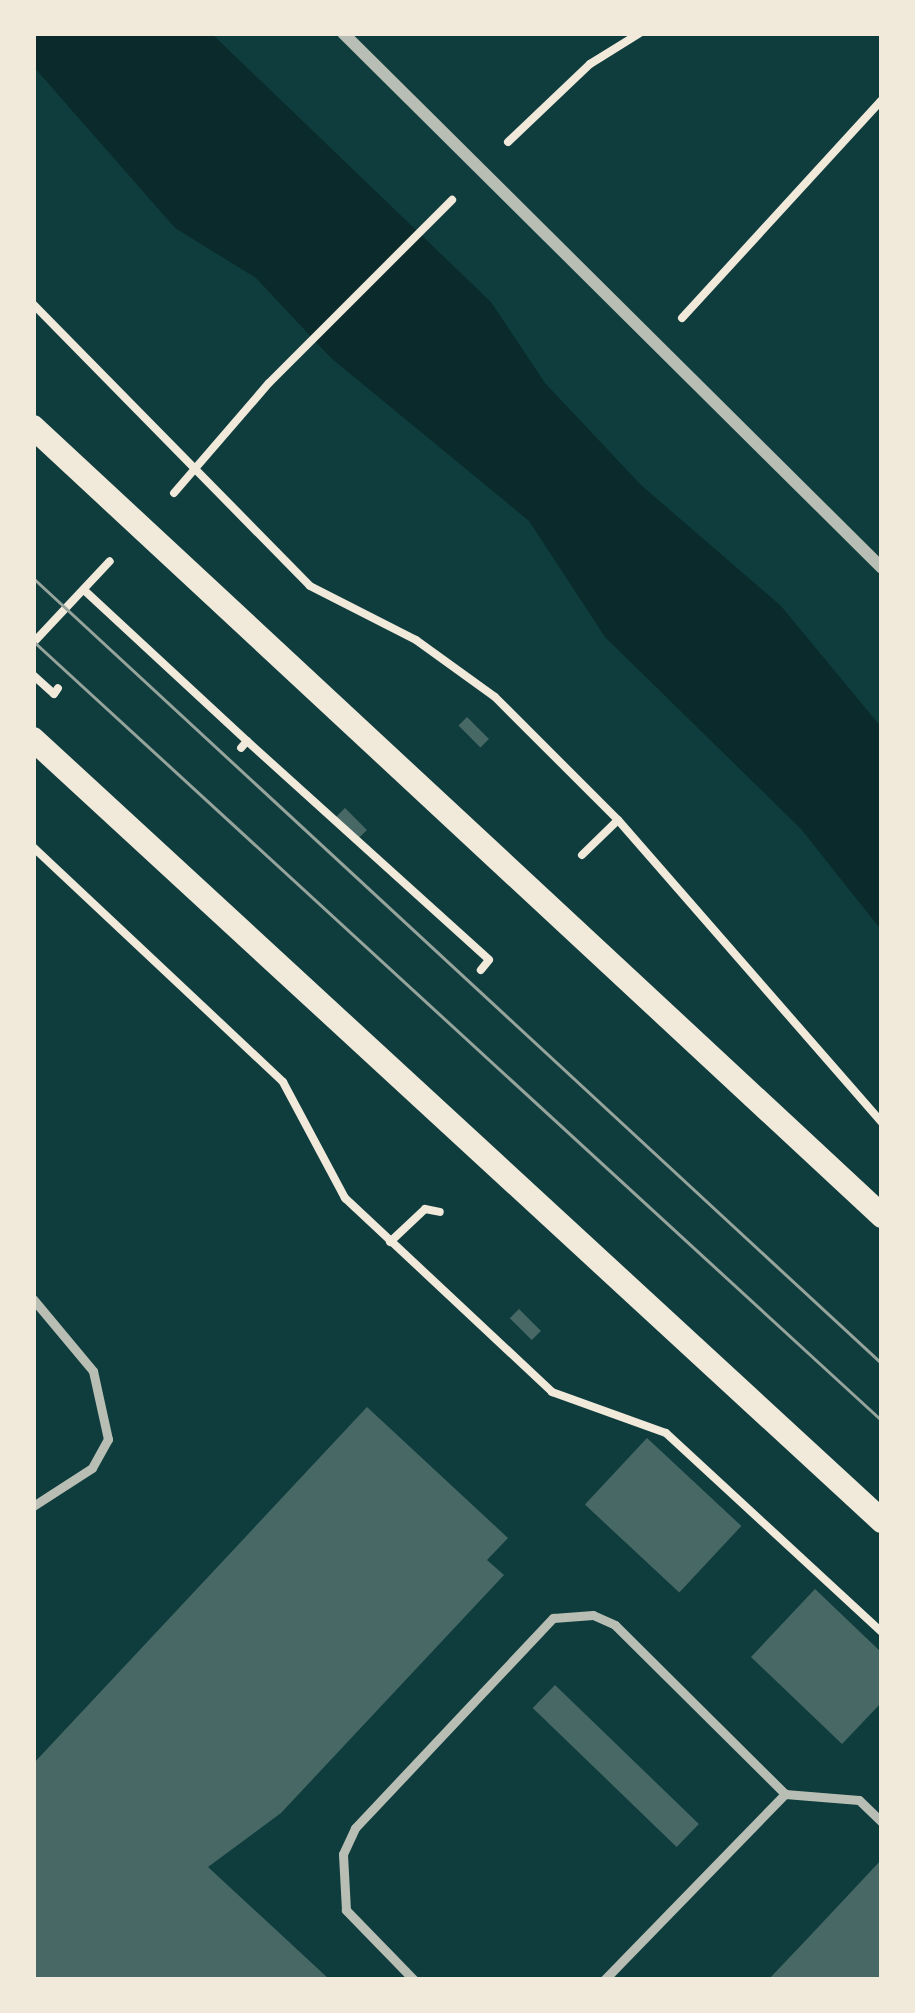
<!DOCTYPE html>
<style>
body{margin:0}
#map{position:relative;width:915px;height:2013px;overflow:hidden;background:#0f3d3e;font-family:Ubuntu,sans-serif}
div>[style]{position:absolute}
.water>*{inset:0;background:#0a2a2b}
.building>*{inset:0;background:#486865;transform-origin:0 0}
.path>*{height:8px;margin:-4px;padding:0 4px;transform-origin:4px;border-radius:4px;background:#f1e9da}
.service>*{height:9px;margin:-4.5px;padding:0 4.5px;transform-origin:4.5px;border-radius:4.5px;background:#b8beb3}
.minor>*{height:12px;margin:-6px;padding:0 6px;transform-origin:6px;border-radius:6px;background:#b8beb3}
.secondary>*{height:24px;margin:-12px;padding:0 12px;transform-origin:12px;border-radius:12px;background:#f1e9da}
.tram>*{height:3px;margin:-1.5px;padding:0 1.5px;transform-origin:1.5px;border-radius:1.5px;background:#97a49c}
span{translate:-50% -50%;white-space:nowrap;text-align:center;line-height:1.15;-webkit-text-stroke:9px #f1e9da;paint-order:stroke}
.frame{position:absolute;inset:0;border:36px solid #f1e9da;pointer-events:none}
</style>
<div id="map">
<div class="water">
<div style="clip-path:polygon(33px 33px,211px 33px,491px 302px,545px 383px,641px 485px,781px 606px,882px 728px,882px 931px,801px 829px,605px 637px,529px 521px,331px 358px,256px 278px,175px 228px,33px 66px)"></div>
</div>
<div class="building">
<div style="left:467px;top:717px;width:31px;height:12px;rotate:45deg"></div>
<div style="left:345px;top:808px;width:31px;height:13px;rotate:45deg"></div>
<div style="left:519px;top:1309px;width:31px;height:13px;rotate:45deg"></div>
<div style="clip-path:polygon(367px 1407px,508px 1538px,487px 1560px,504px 1575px,281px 1813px,208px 1867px,330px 1980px,33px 1980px,33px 1764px)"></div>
<div style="left:647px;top:1438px;width:129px;height:91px;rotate:43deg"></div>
<div style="clip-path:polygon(815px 1589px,882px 1653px,882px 1702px,842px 1744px,751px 1657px)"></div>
<div style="left:555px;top:1685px;width:200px;height:32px;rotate:44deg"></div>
<div style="clip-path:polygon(882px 1859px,882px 1980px,768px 1980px,808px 1938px)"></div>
</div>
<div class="path">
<div style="left:508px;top:142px;width:113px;rotate:-43.6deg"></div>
<div style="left:590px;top:64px;width:59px;rotate:-31.8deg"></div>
<div style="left:33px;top:304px;width:395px;rotate:45.5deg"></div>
<div style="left:310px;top:586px;width:119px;rotate:27deg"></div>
<div style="left:416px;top:640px;width:97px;rotate:35.8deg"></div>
<div style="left:495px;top:697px;width:174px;rotate:45deg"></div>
<div style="left:618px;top:820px;width:402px;rotate:48.9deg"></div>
<div style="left:682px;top:318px;width:296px;rotate:-47.5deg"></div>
<div style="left:174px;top:493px;width:145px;rotate:-49.2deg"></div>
<div style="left:269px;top:383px;width:259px;rotate:-45deg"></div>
<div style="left:84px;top:590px;width:222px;rotate:42.8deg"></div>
<div style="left:247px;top:741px;width:9px;rotate:131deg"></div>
<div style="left:33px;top:643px;width:112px;rotate:-46.8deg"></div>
<div style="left:33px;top:675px;width:28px;rotate:42deg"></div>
<div style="left:54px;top:694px;width:7px;rotate:-56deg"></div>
<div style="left:247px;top:741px;width:326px;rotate:42.1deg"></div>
<div style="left:489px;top:960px;width:13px;rotate:129deg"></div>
<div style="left:33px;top:847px;width:343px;rotate:43.2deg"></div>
<div style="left:283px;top:1082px;width:132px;rotate:61.9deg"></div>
<div style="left:345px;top:1198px;width:284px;rotate:43.1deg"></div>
<div style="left:552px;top:1392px;width:121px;rotate:19.8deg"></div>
<div style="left:666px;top:1433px;width:294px;rotate:42.7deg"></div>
<div style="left:582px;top:855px;width:50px;rotate:-44.2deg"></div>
<div style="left:390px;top:1242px;width:48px;rotate:-43.3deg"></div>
<div style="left:425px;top:1209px;width:15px;rotate:11deg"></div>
</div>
<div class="service">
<div style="left:33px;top:1299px;width:94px;rotate:50.2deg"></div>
<div style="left:93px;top:1371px;width:70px;rotate:77.6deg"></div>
<div style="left:108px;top:1439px;width:33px;rotate:119deg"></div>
<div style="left:92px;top:1468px;width:70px;rotate:147.2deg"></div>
<div style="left:414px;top:1980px;width:98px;rotate:-134.2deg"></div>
<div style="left:346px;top:1910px;width:56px;rotate:-93.1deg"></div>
<div style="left:343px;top:1854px;width:29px;rotate:-65deg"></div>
<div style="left:355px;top:1828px;width:289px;rotate:-46.7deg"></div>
<div style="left:553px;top:1618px;width:40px;rotate:-4.3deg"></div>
<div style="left:593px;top:1615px;width:24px;rotate:24deg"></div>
<div style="left:615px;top:1625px;width:240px;rotate:44.8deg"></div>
<div style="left:604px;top:1980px;width:260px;rotate:-45.8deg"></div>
<div style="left:785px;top:1794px;width:74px;rotate:4.6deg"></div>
<div style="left:859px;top:1800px;width:32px;rotate:44deg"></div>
</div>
<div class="minor">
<div style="left:343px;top:33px;width:759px;rotate:44.79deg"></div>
</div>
<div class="secondary">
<div style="left:33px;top:427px;width:1159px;rotate:42.9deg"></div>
<div style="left:33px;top:739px;width:1154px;rotate:42.65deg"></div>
</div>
<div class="tram">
<div style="left:33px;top:578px;width:1157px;rotate:42.79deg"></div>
<div style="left:33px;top:641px;width:1153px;rotate:42.57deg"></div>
</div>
<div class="frame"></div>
</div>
